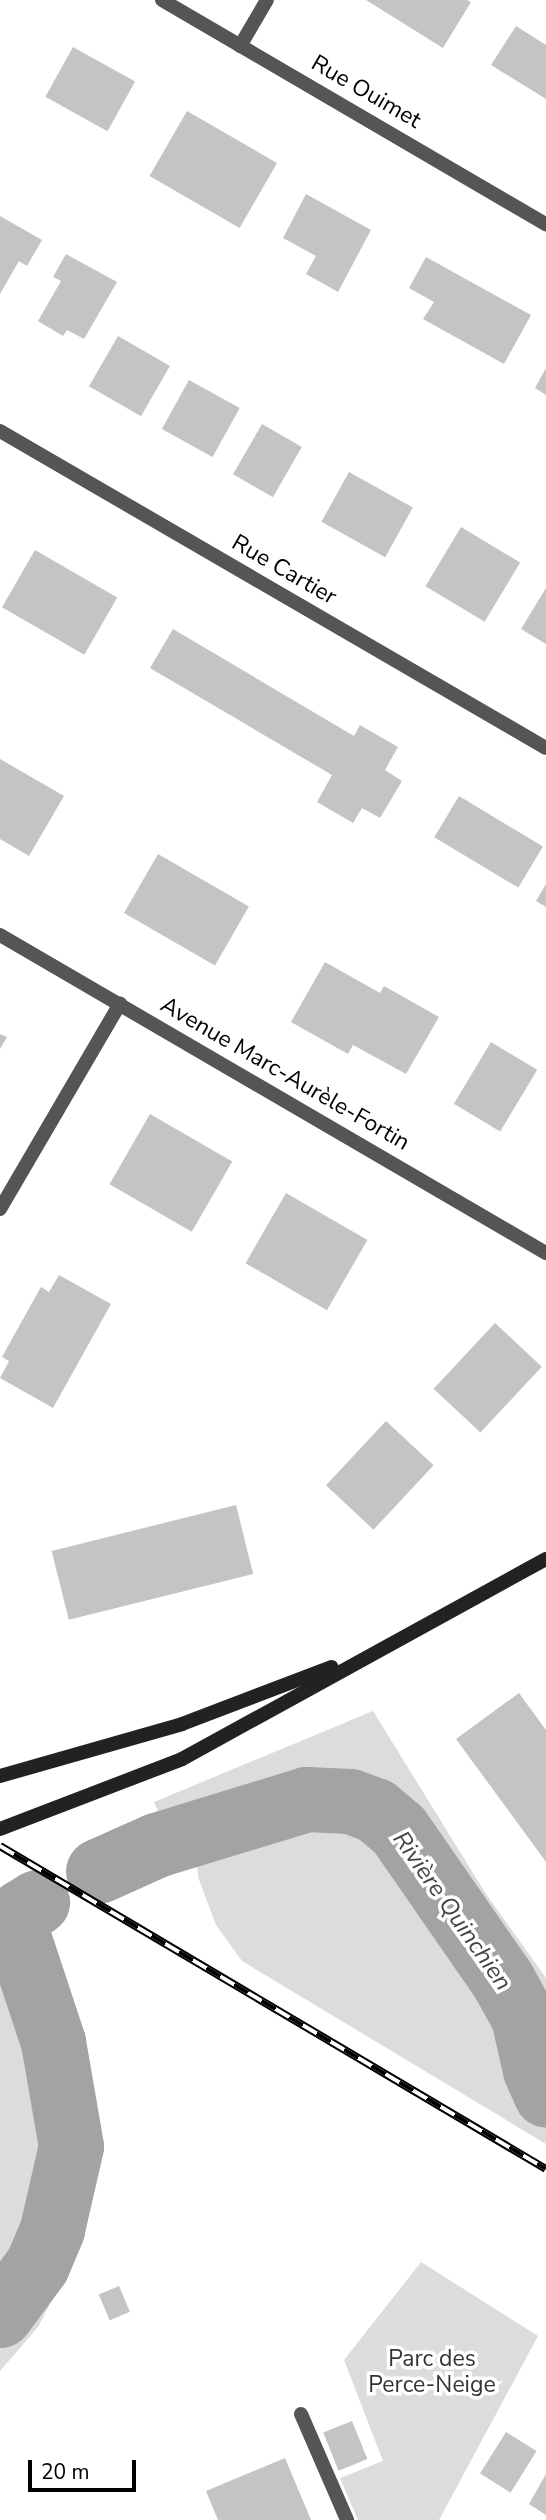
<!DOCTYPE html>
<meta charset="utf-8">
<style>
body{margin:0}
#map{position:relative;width:546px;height:2520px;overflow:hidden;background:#fff;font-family:"Nunito Sans",sans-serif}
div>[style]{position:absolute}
.green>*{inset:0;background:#dcdcdc}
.river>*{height:65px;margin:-32.5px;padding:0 32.5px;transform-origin:32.5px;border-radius:32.5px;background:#a3a3a3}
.building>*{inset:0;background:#c4c4c4;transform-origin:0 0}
.lane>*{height:14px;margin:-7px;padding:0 7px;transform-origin:7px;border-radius:7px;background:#555}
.street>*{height:14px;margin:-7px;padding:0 7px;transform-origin:7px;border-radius:7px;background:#555}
.secondary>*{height:14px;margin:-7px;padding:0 7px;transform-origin:7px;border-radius:7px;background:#222}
.rail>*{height:8px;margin-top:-4px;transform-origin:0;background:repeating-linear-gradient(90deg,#fff 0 16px,#000 0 32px);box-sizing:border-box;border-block:2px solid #000}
span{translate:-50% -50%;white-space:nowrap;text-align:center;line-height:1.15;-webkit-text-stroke:7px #fff;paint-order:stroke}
.street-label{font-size:23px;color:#000}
.park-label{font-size:23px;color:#333}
.water-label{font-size:24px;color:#444;font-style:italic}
.scale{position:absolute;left:28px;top:2460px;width:108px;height:32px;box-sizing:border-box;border:4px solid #000;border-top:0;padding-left:9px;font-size:21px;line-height:24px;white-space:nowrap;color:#000;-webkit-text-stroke:5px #fff;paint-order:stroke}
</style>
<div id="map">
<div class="green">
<div style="clip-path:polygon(373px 1711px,486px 1894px,546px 1978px,546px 2144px,242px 1961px,216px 1925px,198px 1877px,194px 1814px,160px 1816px,154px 1802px)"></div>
<div style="clip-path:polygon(0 1901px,56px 1969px,83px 2091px,90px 2176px,63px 2279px,38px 2327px,0 2371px)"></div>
<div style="clip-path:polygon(421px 2262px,538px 2336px,439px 2520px,358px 2520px,340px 2478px,383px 2461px,344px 2360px)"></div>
</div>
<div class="river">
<div style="left:98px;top:1871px;width:64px;rotate:-24.1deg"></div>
<div style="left:156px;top:1845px;width:157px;rotate:-17deg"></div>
<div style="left:306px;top:1799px;width:44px;rotate:2.6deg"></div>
<div style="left:350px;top:1801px;width:27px;rotate:20deg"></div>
<div style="left:375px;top:1810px;width:30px;rotate:40deg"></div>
<div style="left:398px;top:1829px;width:183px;rotate:55.3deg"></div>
<div style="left:502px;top:1979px;width:43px;rotate:61.1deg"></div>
<div style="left:523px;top:2017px;width:54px;rotate:77.2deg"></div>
<div style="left:535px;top:2070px;width:27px;rotate:66deg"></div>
<div style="left:0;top:2315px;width:62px;rotate:-53.5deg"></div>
<div style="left:37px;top:2265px;width:39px;rotate:-67deg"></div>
<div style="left:52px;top:2229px;width:85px;rotate:-77.1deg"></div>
<div style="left:71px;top:2146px;width:106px;rotate:-99.8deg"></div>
<div style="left:53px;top:2042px;width:118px;rotate:-108.3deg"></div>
<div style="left:16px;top:1930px;width:19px;rotate:-74deg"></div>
<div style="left:21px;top:1912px;width:19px;rotate:-32deg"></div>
</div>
<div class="building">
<div style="clip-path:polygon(366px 0,467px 0,471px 2px,443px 48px)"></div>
<div style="clip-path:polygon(516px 26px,546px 45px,546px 99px,491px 65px)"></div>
<div style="left:73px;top:47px;width:71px;height:57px;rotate:29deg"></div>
<div style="left:187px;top:111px;width:104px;height:75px;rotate:30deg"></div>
<div style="clip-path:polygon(306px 194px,371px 230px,338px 292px,306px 274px,316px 256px,283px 238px)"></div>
<div style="clip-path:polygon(0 216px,42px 240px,27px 266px,19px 261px,0 294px)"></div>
<div style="clip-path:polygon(66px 254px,117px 282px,84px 339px,67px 330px,63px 336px,38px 321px,61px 281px,53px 277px)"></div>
<div style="clip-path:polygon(426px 257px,531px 315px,504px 364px,423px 319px,434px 302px,409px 288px)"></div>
<div style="left:118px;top:336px;width:60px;height:58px;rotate:30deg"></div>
<div style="clip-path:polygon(546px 368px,546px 395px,535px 388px)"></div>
<div style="left:189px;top:380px;width:58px;height:56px;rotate:29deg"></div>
<div style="left:262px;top:424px;width:46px;height:58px;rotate:30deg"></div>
<div style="left:349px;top:472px;width:73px;height:57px;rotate:29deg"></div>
<div style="left:461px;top:527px;width:69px;height:69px;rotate:31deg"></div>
<div style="left:35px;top:550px;width:95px;height:66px;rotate:30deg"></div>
<div style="clip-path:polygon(546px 588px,546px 644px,521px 629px)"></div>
<div style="clip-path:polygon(173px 629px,354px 736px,360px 725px,398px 747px,385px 770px,402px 781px,380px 818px,362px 808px,353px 823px,317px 802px,332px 775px,150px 668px)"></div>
<div style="clip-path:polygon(0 759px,64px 796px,29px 856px,0 839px)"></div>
<div style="left:459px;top:796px;width:98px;height:48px;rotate:31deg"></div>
<div style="left:158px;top:854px;width:105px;height:68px;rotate:30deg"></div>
<div style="clip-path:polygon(546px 884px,546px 907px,536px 901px)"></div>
<div style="clip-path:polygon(325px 962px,380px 993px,384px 986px,439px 1017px,406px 1074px,353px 1045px,348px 1054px,291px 1022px)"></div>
<div style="clip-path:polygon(0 1034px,7px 1037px,0 1049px)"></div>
<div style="left:491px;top:1042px;width:54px;height:72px;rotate:31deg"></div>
<div style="left:150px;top:1114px;width:95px;height:81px;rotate:30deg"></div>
<div style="left:286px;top:1193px;width:94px;height:81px;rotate:30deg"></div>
<div style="clip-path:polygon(59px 1275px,111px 1304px,53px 1408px,0 1378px,9px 1361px,2px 1357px,37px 1294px,41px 1287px,49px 1292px)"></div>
<div style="left:495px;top:1323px;width:64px;height:90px;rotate:43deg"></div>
<div style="left:386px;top:1421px;width:65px;height:88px;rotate:43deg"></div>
<div style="left:236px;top:1505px;width:71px;height:190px;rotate:76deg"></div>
<div style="clip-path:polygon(519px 1693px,546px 1730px,546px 1862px,456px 1739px)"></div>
<div style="left:119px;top:2286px;width:28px;height:22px;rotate:67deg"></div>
<div style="left:352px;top:2421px;width:41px;height:31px;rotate:68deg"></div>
<div style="left:506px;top:2432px;width:36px;height:49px;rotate:32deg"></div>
<div style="clip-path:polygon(285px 2458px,311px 2520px,218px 2520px,206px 2491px)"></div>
<div style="clip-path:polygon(546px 2474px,546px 2515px,529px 2504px)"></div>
</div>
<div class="lane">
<div style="left:301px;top:2414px;width:116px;rotate:66.5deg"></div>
</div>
<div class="street">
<div style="left:162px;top:0;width:445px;rotate:30.3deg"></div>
<div style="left:240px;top:46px;width:53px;rotate:-59.6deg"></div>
<div style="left:0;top:431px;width:631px;rotate:30.14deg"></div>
<div style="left:0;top:935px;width:632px;rotate:30.22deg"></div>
<div style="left:0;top:1209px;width:238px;rotate:-59.7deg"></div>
</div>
<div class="secondary">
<div style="left:0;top:1776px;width:189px;rotate:-15.9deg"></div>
<div style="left:182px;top:1724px;width:160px;rotate:-20.9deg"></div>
<div style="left:0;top:1829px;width:195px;rotate:-21deg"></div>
<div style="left:182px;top:1759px;width:415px;rotate:-28.8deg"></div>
</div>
<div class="rail">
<div style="left:0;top:1846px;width:634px;rotate:30.61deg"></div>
</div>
<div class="street-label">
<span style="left:366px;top:92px;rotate:30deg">Rue Ouimet</span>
<span style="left:284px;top:570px;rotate:30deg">Rue Cartier</span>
<span style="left:285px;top:1074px;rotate:30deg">Avenue Marc-Aurèle-Fortin</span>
</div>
<div class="park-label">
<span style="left:432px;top:2372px">Parc des<br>Perce-Neige</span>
</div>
<div class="water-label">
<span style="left:452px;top:1911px;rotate:55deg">Rivière Quinchien</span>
</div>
<div class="scale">20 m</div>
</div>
